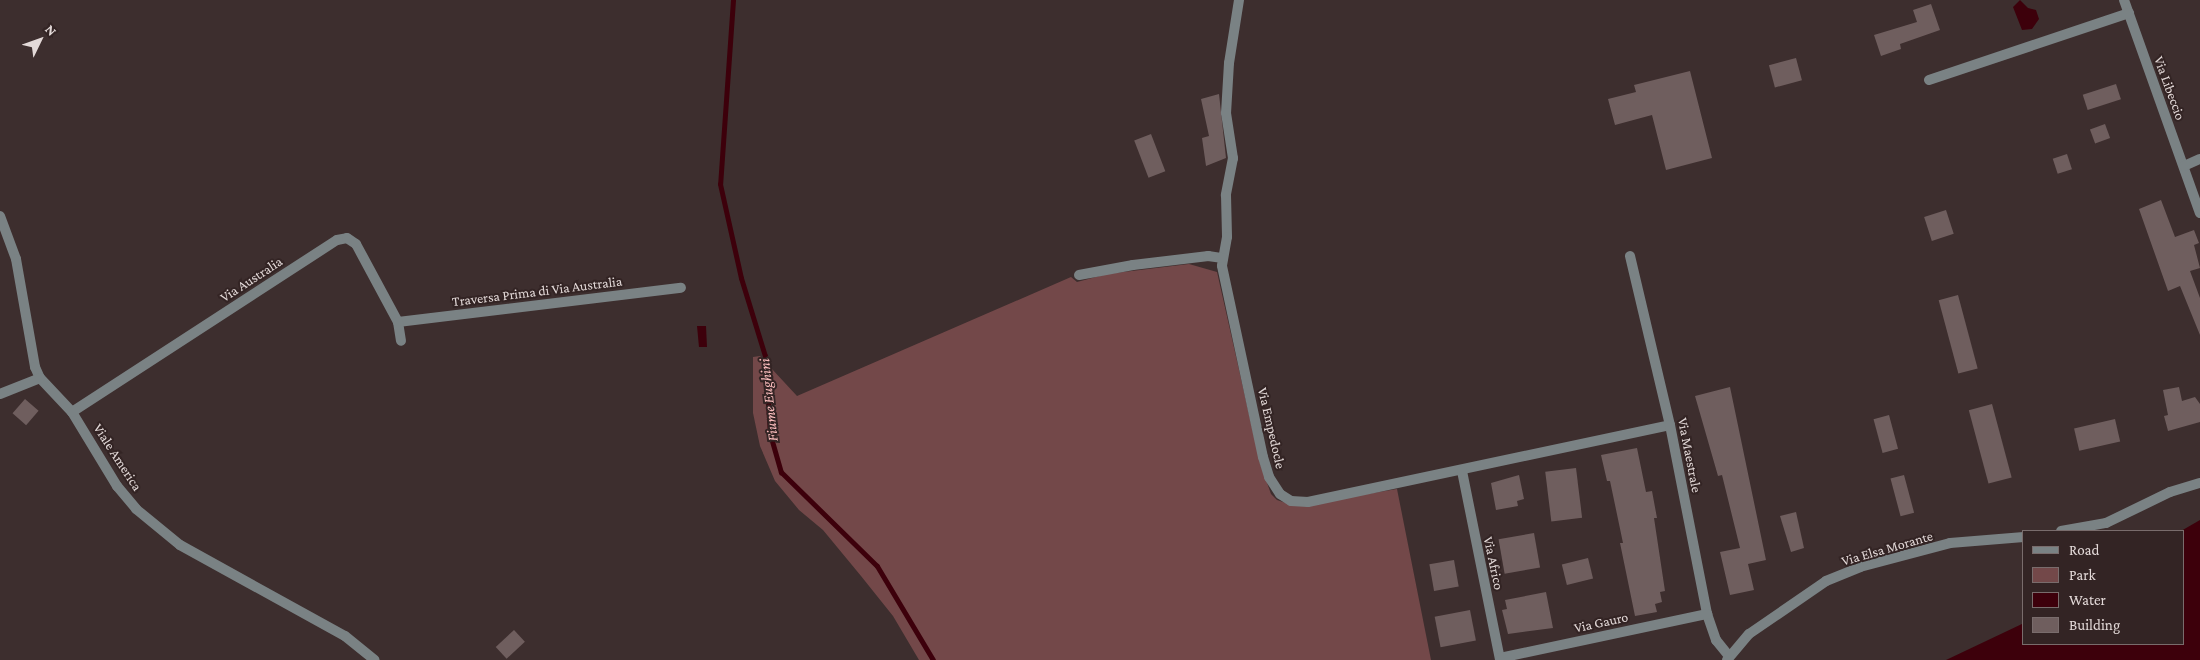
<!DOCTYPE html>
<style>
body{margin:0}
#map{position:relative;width:2200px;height:660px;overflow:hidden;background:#3d2e2e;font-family:"Crimson Pro",serif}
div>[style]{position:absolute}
.green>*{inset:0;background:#734849}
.water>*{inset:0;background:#3d000b}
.stream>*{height:5px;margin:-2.5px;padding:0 2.5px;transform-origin:2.5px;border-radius:2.5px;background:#3d000b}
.building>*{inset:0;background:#6f5e5e;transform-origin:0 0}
.street>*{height:10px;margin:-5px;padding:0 5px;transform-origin:5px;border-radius:5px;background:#7a8284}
span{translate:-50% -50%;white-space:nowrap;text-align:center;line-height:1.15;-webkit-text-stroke:4px #332424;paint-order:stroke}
.street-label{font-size:14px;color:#e3d9d8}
.water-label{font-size:15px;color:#fbbdbd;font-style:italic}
.legend{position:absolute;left:2022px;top:530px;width:162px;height:115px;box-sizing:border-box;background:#332424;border:1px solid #796c6c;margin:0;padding:6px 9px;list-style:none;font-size:15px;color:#e3d9d8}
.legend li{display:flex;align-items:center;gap:10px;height:25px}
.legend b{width:25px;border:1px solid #796c6c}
.north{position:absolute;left:15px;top:15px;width:50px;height:50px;-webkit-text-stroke:4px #332424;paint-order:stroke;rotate:48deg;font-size:14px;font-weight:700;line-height:20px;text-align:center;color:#e3d9d8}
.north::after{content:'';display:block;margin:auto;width:18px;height:22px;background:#e3d9d8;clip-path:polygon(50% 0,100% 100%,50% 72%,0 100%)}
</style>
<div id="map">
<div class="green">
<div style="clip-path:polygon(1189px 264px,1217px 272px,1260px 463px,1271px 494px,1277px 500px,1295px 506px,1397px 489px,1431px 660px,919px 660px,893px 616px,861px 576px,823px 530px,799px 510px,775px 481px,760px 446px,753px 413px,753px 357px,760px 356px,797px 396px,1071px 277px,1077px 282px,1107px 274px)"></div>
</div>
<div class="water">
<div style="clip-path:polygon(2020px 0,2028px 8px,2036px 10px,2039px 19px,2032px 29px,2022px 30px,2013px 7px)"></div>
<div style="clip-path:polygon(697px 326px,706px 326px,707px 347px,699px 347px)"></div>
<div style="clip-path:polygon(2200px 520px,2200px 660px,1946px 660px,2024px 623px,2024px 644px,2184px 644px,2181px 531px)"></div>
</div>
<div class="stream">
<div style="left:733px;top:0;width:184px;rotate:94deg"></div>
<div style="left:720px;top:184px;width:96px;rotate:77.4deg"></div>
<div style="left:741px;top:278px;width:82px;rotate:72.9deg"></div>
<div style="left:765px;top:356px;width:78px;rotate:86.3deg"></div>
<div style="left:770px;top:434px;width:40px;rotate:74deg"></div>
<div style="left:781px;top:472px;width:134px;rotate:44.4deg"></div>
<div style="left:877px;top:566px;width:109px;rotate:59.2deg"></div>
</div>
<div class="building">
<div style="clip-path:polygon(1931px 4px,1940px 30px,1900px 44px,1901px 49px,1881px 56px,1874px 35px,1917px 22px,1913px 10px)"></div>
<div style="left:1796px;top:58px;width:23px;height:28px;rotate:75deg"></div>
<div style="clip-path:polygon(1690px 71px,1712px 158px,1666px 170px,1652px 115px,1615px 125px,1608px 99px,1636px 92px,1634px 85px)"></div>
<div style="left:2116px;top:84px;width:16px;height:35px;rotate:72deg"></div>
<div style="clip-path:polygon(1219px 94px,1226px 158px,1206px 166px,1202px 138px,1209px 136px,1201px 99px)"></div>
<div style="left:2105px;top:124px;width:15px;height:16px;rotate:70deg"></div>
<div style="left:1151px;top:134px;width:40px;height:18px;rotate:69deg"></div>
<div style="left:2067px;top:154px;width:16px;height:15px;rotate:72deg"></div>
<div style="clip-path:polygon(2161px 200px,2175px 237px,2194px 230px,2199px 243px,2194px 245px,2200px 268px,2190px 271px,2200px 298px,2200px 335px,2180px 286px,2168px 291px,2139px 209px)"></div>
<div style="left:1946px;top:210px;width:25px;height:23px;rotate:72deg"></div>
<div style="left:1958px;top:295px;width:76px;height:20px;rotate:75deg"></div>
<div style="clip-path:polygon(1730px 387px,1766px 560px,1748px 564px,1754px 590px,1730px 595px,1720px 552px,1740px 548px,1722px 475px,1718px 476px,1695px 396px)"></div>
<div style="clip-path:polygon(2179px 387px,2182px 401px,2195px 397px,2200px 404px,2200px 422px,2168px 431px,2164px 416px,2168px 415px,2163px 390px)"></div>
<div style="left:25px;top:399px;width:18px;height:19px;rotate:41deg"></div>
<div style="left:1992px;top:404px;width:76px;height:24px;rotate:75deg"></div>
<div style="left:1889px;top:415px;width:35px;height:16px;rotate:75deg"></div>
<div style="left:2115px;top:419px;width:23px;height:42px;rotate:77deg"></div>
<div style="clip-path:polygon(1637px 448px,1646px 492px,1652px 491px,1657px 518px,1654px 518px,1665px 591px,1660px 592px,1662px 602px,1655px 604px,1657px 612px,1635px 616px,1620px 543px,1623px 543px,1610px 481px,1607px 481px,1601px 455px)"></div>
<div style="left:1576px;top:468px;width:50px;height:31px;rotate:83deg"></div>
<div style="clip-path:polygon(1519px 475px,1524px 499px,1517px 501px,1518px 506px,1496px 510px,1491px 483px)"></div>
<div style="left:1904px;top:475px;width:39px;height:14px;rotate:75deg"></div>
<div style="clip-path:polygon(1796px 512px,1804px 548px,1791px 552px,1780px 516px)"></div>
<div style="left:1534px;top:533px;width:35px;height:36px;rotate:80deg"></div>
<div style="left:1588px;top:558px;width:21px;height:27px;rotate:76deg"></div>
<div style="left:1454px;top:560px;width:27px;height:25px;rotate:80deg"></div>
<div style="clip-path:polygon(1546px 592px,1553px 628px,1508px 634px,1502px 610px,1507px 609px,1505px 600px)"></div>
<div style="left:1470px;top:610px;width:31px;height:36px;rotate:79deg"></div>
<div style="left:514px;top:630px;width:16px;height:25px;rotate:47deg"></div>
</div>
<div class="street">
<div style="left:1239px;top:0;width:64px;rotate:99deg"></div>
<div style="left:1229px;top:63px;width:50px;rotate:93.4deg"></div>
<div style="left:1226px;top:113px;width:46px;rotate:81.2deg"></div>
<div style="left:1233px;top:158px;width:38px;rotate:101deg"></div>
<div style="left:1226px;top:195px;width:42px;rotate:88.6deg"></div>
<div style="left:1227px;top:237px;width:29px;rotate:100deg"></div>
<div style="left:1222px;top:266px;width:195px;rotate:77.9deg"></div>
<div style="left:1263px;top:457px;width:21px;rotate:73deg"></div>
<div style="left:1269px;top:477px;width:20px;rotate:57deg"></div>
<div style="left:1280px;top:494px;width:13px;rotate:32deg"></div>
<div style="left:1291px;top:501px;width:17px;rotate:3deg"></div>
<div style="left:1308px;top:502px;width:370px;rotate:-12deg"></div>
<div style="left:2124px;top:0;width:226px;rotate:70.4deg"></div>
<div style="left:1929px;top:80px;width:211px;rotate:-18.5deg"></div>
<div style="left:2184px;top:166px;width:17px;rotate:-24deg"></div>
<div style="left:0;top:216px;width:46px;rotate:69.6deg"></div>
<div style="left:16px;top:259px;width:110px;rotate:80deg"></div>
<div style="left:35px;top:367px;width:12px;rotate:66deg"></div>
<div style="left:40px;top:378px;width:47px;rotate:46.7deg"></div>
<div style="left:72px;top:412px;width:87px;rotate:58.7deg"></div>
<div style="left:117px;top:486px;width:30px;rotate:50deg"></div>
<div style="left:136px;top:509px;width:57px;rotate:39.3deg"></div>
<div style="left:180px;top:545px;width:188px;rotate:28.9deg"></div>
<div style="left:345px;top:636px;width:38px;rotate:39deg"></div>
<div style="left:1630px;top:256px;width:174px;rotate:76.7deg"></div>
<div style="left:1670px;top:425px;width:193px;rotate:78.9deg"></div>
<div style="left:1707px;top:614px;width:28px;rotate:71deg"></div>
<div style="left:1716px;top:640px;width:21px;rotate:51deg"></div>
<div style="left:1079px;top:275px;width:55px;rotate:-10.5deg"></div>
<div style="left:1133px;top:265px;width:76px;rotate:-6.8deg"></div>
<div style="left:1208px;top:256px;width:15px;rotate:8deg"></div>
<div style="left:398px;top:322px;width:285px;rotate:-6.9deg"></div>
<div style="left:0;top:394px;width:43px;rotate:-21.8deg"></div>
<div style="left:72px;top:412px;width:316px;rotate:-33deg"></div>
<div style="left:337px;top:240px;width:10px;rotate:-11deg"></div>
<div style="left:347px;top:238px;width:11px;rotate:34deg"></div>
<div style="left:356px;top:244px;width:89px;rotate:61.7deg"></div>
<div style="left:398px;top:322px;width:19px;rotate:81deg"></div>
<div style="left:1462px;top:471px;width:193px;rotate:78.6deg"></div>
<div style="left:2061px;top:531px;width:46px;rotate:-10.1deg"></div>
<div style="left:2106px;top:523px;width:71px;rotate:-25.8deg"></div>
<div style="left:2170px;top:492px;width:31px;rotate:-17deg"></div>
<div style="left:1500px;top:658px;width:212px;rotate:-12deg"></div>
<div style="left:1727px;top:660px;width:34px;rotate:-50deg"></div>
<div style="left:1749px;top:634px;width:93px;rotate:-34.5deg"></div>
<div style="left:1826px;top:581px;width:37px;rotate:-22deg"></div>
<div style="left:1860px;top:567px;width:93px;rotate:-14.9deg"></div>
<div style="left:1950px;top:543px;width:74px;rotate:-4.6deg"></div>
</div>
<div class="street-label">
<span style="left:2170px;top:88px;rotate:70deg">Via Libeccio</span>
<span style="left:251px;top:279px;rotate:-33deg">Via Australia</span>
<span style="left:537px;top:291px;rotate:-7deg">Traversa Prima di Via Australia</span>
<span style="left:1272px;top:428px;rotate:77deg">Via Empedocle</span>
<span style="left:1690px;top:455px;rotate:79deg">Via Maestrale</span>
<span style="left:118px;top:457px;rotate:57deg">Viale America</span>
<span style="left:1887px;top:548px;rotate:-16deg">Via Elsa Morante</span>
<span style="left:1494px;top:563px;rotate:78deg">Via Africo</span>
<span style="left:1601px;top:622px;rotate:-12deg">Via Gauro</span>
</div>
<div class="water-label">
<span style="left:769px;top:400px;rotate:-96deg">Fiume Eughini</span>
</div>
<ul class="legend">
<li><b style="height:6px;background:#7a8284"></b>Road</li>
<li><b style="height:14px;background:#734849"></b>Park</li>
<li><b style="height:14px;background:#3d000b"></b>Water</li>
<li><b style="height:14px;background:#6f5e5e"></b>Building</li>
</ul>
<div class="north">N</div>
</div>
